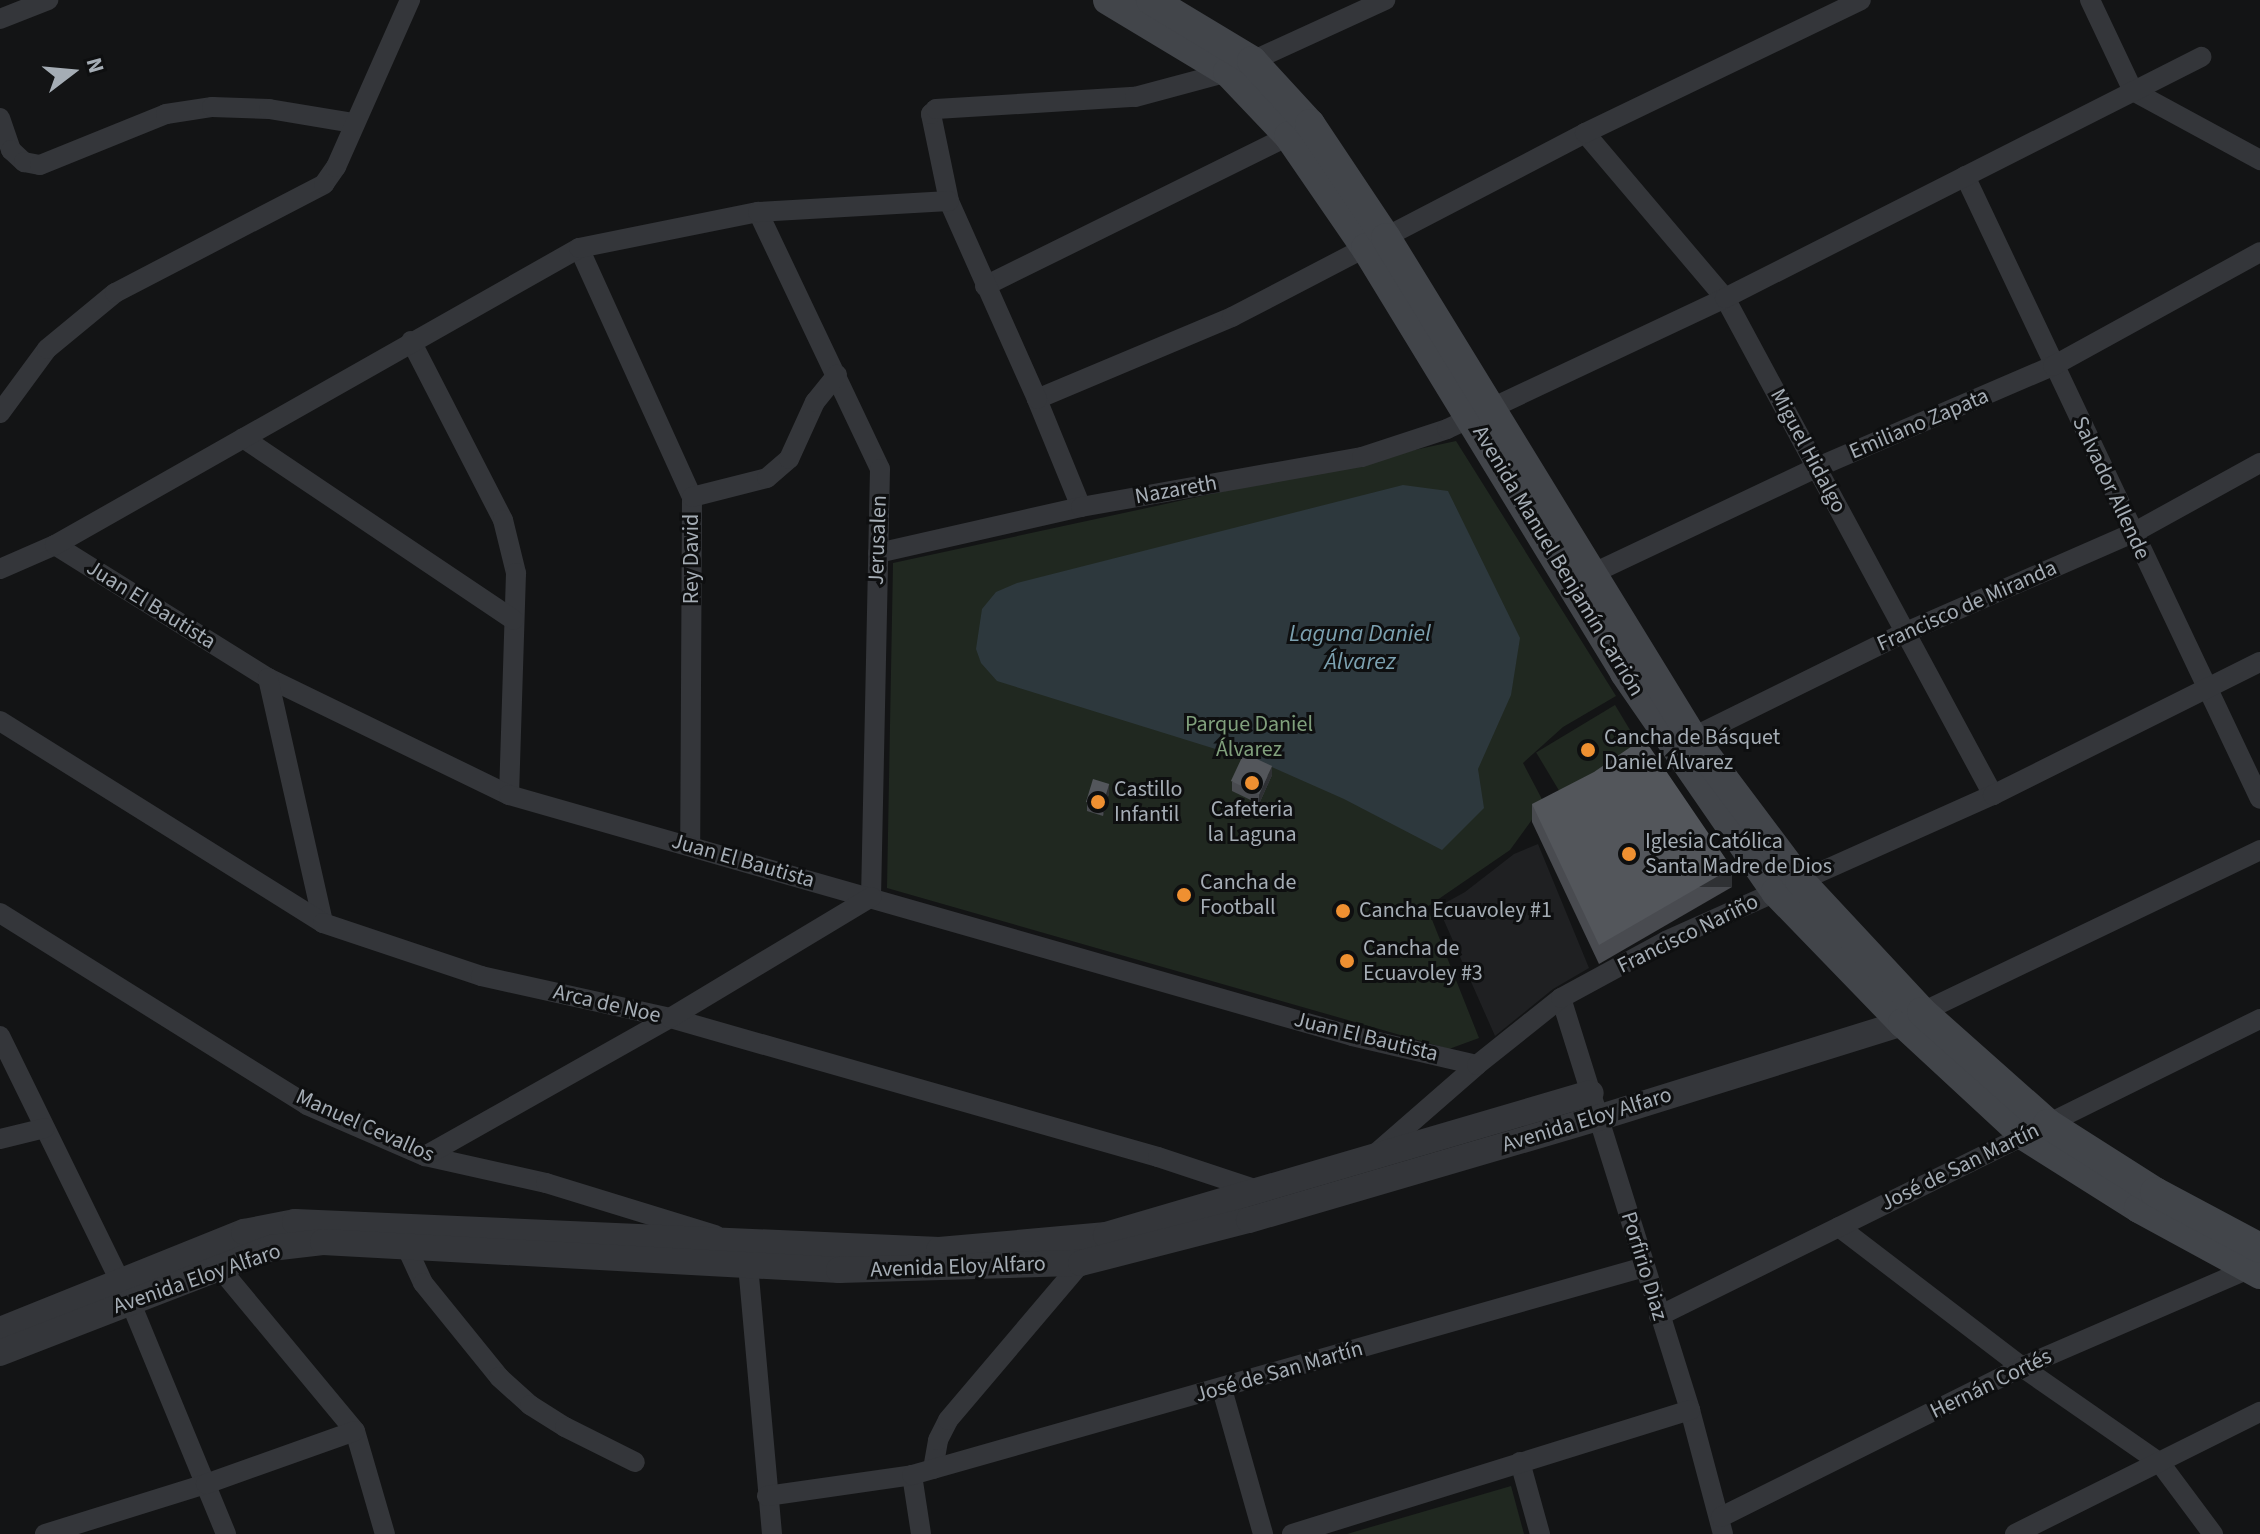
<!DOCTYPE html>
<meta charset="utf-8">
<style>
body{margin:0}
#map{position:relative;width:2260px;height:1534px;overflow:hidden;background:#131415;font-family:"Source Sans 3",sans-serif}
div>[style]{position:absolute}
.built>*{inset:0;background:#1f2022}
.green>*{inset:0;background:#202820;transform-origin:0 0}
.water>*{inset:0;background:#2d383d}
.minor>*{height:20px;margin:-10px;padding:0 10px;transform-origin:10px;border-radius:10px;background:#34363a}
.tertiary>*{height:26px;margin:-13px;padding:0 13px;transform-origin:13px;border-radius:13px;background:#34363a}
.secondary>*{height:30px;margin:-15px;padding:0 15px;transform-origin:15px;border-radius:15px;background:#42454a}
.wall>*{inset:0;background:#494b50}
.shaded-wall>*{inset:0;background:#2f3134;transform-origin:0 0}
.building>*{inset:0;background:#53565b;transform-origin:0 0}
.dots>*{width:22px;height:22px;translate:-50% -50%;box-sizing:border-box;border:4px solid #0e0f10;border-radius:50%}
span{translate:-50% -50%;white-space:nowrap;text-align:center;line-height:1.15;-webkit-text-stroke:6px #0e0f10;paint-order:stroke}
.street-label{font-size:22px;color:#a5adb5}
.park-label{font-size:22px;color:#80a07c}
.poi-label{font-size:22px;color:#a5adb5}
.left{translate:0 -50%;text-align:left}
.water-label{font-size:24px;color:#7ca1b0;font-style:italic}
.north{position:absolute;left:32px;top:32px;width:80px;height:80px;-webkit-text-stroke:6px #0e0f10;paint-order:stroke;rotate:74deg;font-size:22px;font-weight:700;line-height:32px;text-align:center;color:#a5adb5}
.north::after{content:'';display:block;margin:auto;width:28px;height:36px;background:#a5adb5;clip-path:polygon(50% 0,100% 100%,50% 72%,0 100%)}
</style>
<div id="map">
<div class="built">
<div style="clip-path:polygon(1538px 844px,1589px 968px,1553px 989px,1495px 1036px,1438px 907px,1465px 892px,1514px 854px)"></div>
</div>
<div class="green">
<div style="clip-path:polygon(1456px 441px,1616px 696px,1563px 727px,1523px 763px,1544px 803px,1510px 850px,1427px 907px,1479px 1038px,1449px 1049px,887px 888px,893px 563px)"></div>
<div style="left:1615px;top:705px;width:49px;height:92px;rotate:59deg"></div>
<div style="clip-path:polygon(1511px 1486px,1524px 1534px,1347px 1534px)"></div>
</div>
<div class="water">
<div style="clip-path:polygon(1403px 485px,1448px 491px,1520px 638px,1511px 695px,1478px 769px,1484px 808px,1442px 850px,1344px 799px,1267px 765px,997px 681px,981px 663px,976px 649px,982px 609px,996px 592px,1017px 583px)"></div>
</div>
<div class="minor">
<div style="left:2090px;top:0;width:101px;rotate:64.7deg"></div>
<div style="left:2133px;top:91px;width:145px;rotate:28.5deg"></div>
<div style="left:0;top:19px;width:52px;rotate:-21.6deg"></div>
<div style="left:0;top:118px;width:34px;rotate:71deg"></div>
<div style="left:11px;top:150px;width:18px;rotate:43deg"></div>
<div style="left:24px;top:162px;width:16px;rotate:11deg"></div>
<div style="left:40px;top:165px;width:136px;rotate:-22deg"></div>
<div style="left:166px;top:114px;width:47px;rotate:-8.7deg"></div>
<div style="left:212px;top:107px;width:57px;rotate:2deg"></div>
<div style="left:269px;top:109px;width:86px;rotate:9.4deg"></div>
<div style="left:1585px;top:133px;width:216px;rotate:49.7deg"></div>
<div style="left:1725px;top:298px;width:565px;rotate:61.66deg"></div>
<div style="left:1965px;top:176px;width:689px;rotate:64.66deg"></div>
<div style="left:758px;top:212px;width:284px;rotate:64.6deg"></div>
<div style="left:880px;top:469px;width:428px;rotate:91.2deg"></div>
<div style="left:579px;top:248px;width:273px;rotate:65.6deg"></div>
<div style="left:692px;top:497px;width:349px;rotate:90.3deg"></div>
<div style="left:985px;top:286px;width:339px;rotate:-26.3deg"></div>
<div style="left:411px;top:341px;width:201px;rotate:62.8deg"></div>
<div style="left:503px;top:520px;width:55px;rotate:76.2deg"></div>
<div style="left:516px;top:573px;width:222px;rotate:91.8deg"></div>
<div style="left:1037px;top:399px;width:212px;rotate:-22.8deg"></div>
<div style="left:1232px;top:317px;width:398px;rotate:-27.5deg"></div>
<div style="left:1585px;top:133px;width:306px;rotate:-25.7deg"></div>
<div style="left:0;top:413px;width:79px;rotate:-53.7deg"></div>
<div style="left:47px;top:349px;width:88px;rotate:-39.5deg"></div>
<div style="left:115px;top:293px;width:236px;rotate:-27.5deg"></div>
<div style="left:324px;top:184px;width:21px;rotate:-55deg"></div>
<div style="left:336px;top:167px;width:183px;rotate:-66.1deg"></div>
<div style="left:243px;top:438px;width:326px;rotate:33.9deg"></div>
<div style="left:692px;top:497px;width:77px;rotate:-14.2deg"></div>
<div style="left:767px;top:478px;width:29px;rotate:-41deg"></div>
<div style="left:789px;top:459px;width:63px;rotate:-65.5deg"></div>
<div style="left:815px;top:402px;width:35px;rotate:-51deg"></div>
<div style="left:1081px;top:507px;width:117px;rotate:-112.2deg"></div>
<div style="left:1037px;top:399px;width:217px;rotate:-114deg"></div>
<div style="left:949px;top:201px;width:89px;rotate:-101.7deg"></div>
<div style="left:931px;top:114px;width:7px;rotate:-45deg"></div>
<div style="left:936px;top:109px;width:199px;rotate:-3.5deg"></div>
<div style="left:1135px;top:97px;width:96px;rotate:-15deg"></div>
<div style="left:1228px;top:72px;width:173px;rotate:-24.6deg"></div>
<div style="left:55px;top:545px;width:251px;rotate:32deg"></div>
<div style="left:268px;top:678px;width:268px;rotate:25.9deg"></div>
<div style="left:509px;top:795px;width:877px;rotate:15.95deg"></div>
<div style="left:1352px;top:1036px;width:128px;rotate:13.1deg"></div>
<div style="left:878px;top:553px;width:208px;rotate:-12.8deg"></div>
<div style="left:1081px;top:507px;width:285px;rotate:-10.1deg"></div>
<div style="left:1362px;top:457px;width:89px;rotate:-18.2deg"></div>
<div style="left:1447px;top:429px;width:307px;rotate:-25.2deg"></div>
<div style="left:1725px;top:298px;width:534px;rotate:-26.85deg"></div>
<div style="left:0;top:569px;width:60px;rotate:-23.6deg"></div>
<div style="left:55px;top:545px;width:602px;rotate:-29.54deg"></div>
<div style="left:579px;top:248px;width:183px;rotate:-11.4deg"></div>
<div style="left:758px;top:212px;width:191px;rotate:-3.3deg"></div>
<div style="left:1583px;top:578px;width:260px;rotate:-25.3deg"></div>
<div style="left:1818px;top:467px;width:256px;rotate:-23.3deg"></div>
<div style="left:2053px;top:366px;width:236px;rotate:-28.8deg"></div>
<div style="left:268px;top:678px;width:251px;rotate:77.3deg"></div>
<div style="left:0;top:721px;width:381px;rotate:32deg"></div>
<div style="left:323px;top:923px;width:167px;rotate:18.5deg"></div>
<div style="left:481px;top:976px;width:194px;rotate:12.5deg"></div>
<div style="left:670px;top:1018px;width:507px;rotate:15.9deg"></div>
<div style="left:1158px;top:1157px;width:104px;rotate:18.4deg"></div>
<div style="left:1681px;top:743px;width:249px;rotate:-26.3deg"></div>
<div style="left:1904px;top:633px;width:250px;rotate:-23.6deg"></div>
<div style="left:2133px;top:533px;width:145px;rotate:-28.9deg"></div>
<div style="left:0;top:913px;width:362px;rotate:32deg"></div>
<div style="left:307px;top:1105px;width:129px;rotate:23.4deg"></div>
<div style="left:425px;top:1156px;width:124px;rotate:12.6deg"></div>
<div style="left:546px;top:1183px;width:177px;rotate:17.1deg"></div>
<div style="left:1561px;top:998px;width:432px;rotate:72.6deg"></div>
<div style="left:1690px;top:1410px;width:128px;rotate:75.1deg"></div>
<div style="left:1914px;top:1016px;width:384px;rotate:-25.6deg"></div>
<div style="left:0;top:1036px;width:295px;rotate:63.9deg"></div>
<div style="left:130px;top:1301px;width:252px;rotate:67.6deg"></div>
<div style="left:0;top:1139px;width:46px;rotate:-13.7deg"></div>
<div style="left:1374px;top:1155px;width:137px;rotate:-41.1deg"></div>
<div style="left:1477px;top:1065px;width:107px;rotate:-38.6deg"></div>
<div style="left:1561px;top:998px;width:119px;rotate:-28.5deg"></div>
<div style="left:1666px;top:941px;width:358px;rotate:-24.1deg"></div>
<div style="left:1993px;top:795px;width:298px;rotate:-26.5deg"></div>
<div style="left:425px;top:1156px;width:281px;rotate:-29.4deg"></div>
<div style="left:670px;top:1018px;width:235px;rotate:-31deg"></div>
<div style="left:1839px;top:1227px;width:230px;rotate:37.4deg"></div>
<div style="left:2022px;top:1367px;width:168px;rotate:34.8deg"></div>
<div style="left:2160px;top:1463px;width:89px;rotate:53.3deg"></div>
<div style="left:401px;top:1235px;width:53px;rotate:65.4deg"></div>
<div style="left:423px;top:1283px;width:121px;rotate:51deg"></div>
<div style="left:499px;top:1377px;width:42px;rotate:42.1deg"></div>
<div style="left:530px;top:1405px;width:41px;rotate:32.2deg"></div>
<div style="left:565px;top:1427px;width:78px;rotate:26.6deg"></div>
<div style="left:748px;top:1265px;width:270px;rotate:84.9deg"></div>
<div style="left:218px;top:1266px;width:214px;rotate:50.3deg"></div>
<div style="left:355px;top:1431px;width:107px;rotate:73.8deg"></div>
<div style="left:1659px;top:1316px;width:670px;rotate:-26.3deg"></div>
<div style="left:1222px;top:1389px;width:151px;rotate:74.2deg"></div>
<div style="left:1520px;top:1462px;width:75px;rotate:74.5deg"></div>
<div style="left:933px;top:1469px;width:29px;rotate:-80deg"></div>
<div style="left:938px;top:1440px;width:22px;rotate:-63deg"></div>
<div style="left:948px;top:1420px;width:206px;rotate:-49.7deg"></div>
<div style="left:912px;top:1475px;width:60px;rotate:81.3deg"></div>
<div style="left:767px;top:1496px;width:147px;rotate:-8.2deg"></div>
<div style="left:912px;top:1475px;width:761px;rotate:-15.86deg"></div>
<div style="left:1721px;top:1517px;width:336px;rotate:-26.5deg"></div>
<div style="left:2022px;top:1367px;width:246px;rotate:-23.4deg"></div>
<div style="left:2248px;top:1269px;width:11px;rotate:-49deg"></div>
<div style="left:45px;top:1534px;width:169px;rotate:-17.3deg"></div>
<div style="left:206px;top:1484px;width:158px;rotate:-19.6deg"></div>
<div style="left:1292px;top:1534px;width:417px;rotate:-17.3deg"></div>
<div style="left:2015px;top:1534px;width:274px;rotate:-26.5deg"></div>
</div>
<div class="tertiary">
<div style="left:0;top:1330px;width:263px;rotate:-21.9deg"></div>
<div style="left:244px;top:1232px;width:52px;rotate:-11.1deg"></div>
<div style="left:295px;top:1222px;width:645px;rotate:2.49deg"></div>
<div style="left:939px;top:1250px;width:168px;rotate:-5.1deg"></div>
<div style="left:1106px;top:1235px;width:505px;rotate:-16.32deg"></div>
<div style="left:0;top:1353px;width:291px;rotate:-21.2deg"></div>
<div style="left:271px;top:1248px;width:52px;rotate:-6.6deg"></div>
<div style="left:323px;top:1242px;width:517px;rotate:3.11deg"></div>
<div style="left:839px;top:1270px;width:242px;rotate:-1.7deg"></div>
<div style="left:1081px;top:1263px;width:173px;rotate:-14.4deg"></div>
<div style="left:1249px;top:1220px;width:364px;rotate:-16.3deg"></div>
<div style="left:1598px;top:1118px;width:319px;rotate:-17.3deg"></div>
</div>
<div class="secondary">
<div style="left:1108px;top:0;width:140px;rotate:31deg"></div>
<div style="left:1228px;top:72px;width:88px;rotate:46.4deg"></div>
<div style="left:1289px;top:136px;width:136px;rotate:55.5deg"></div>
<div style="left:1366px;top:248px;width:498px;rotate:58.6deg"></div>
<div style="left:1625px;top:673px;width:266px;rotate:55.4deg"></div>
<div style="left:1776px;top:892px;width:182px;rotate:45.9deg"></div>
<div style="left:1903px;top:1023px;width:166px;rotate:42.8deg"></div>
<div style="left:2025px;top:1136px;width:135px;rotate:32.3deg"></div>
<div style="left:2139px;top:1208px;width:138px;rotate:28.6deg"></div>
<div style="left:1151px;top:0;width:118px;rotate:31.1deg"></div>
<div style="left:1252px;top:61px;width:86px;rotate:47.4deg"></div>
<div style="left:1310px;top:124px;width:137px;rotate:56.3deg"></div>
<div style="left:1386px;top:238px;width:585px;rotate:58.48deg"></div>
<div style="left:1692px;top:737px;width:180px;rotate:53.1deg"></div>
<div style="left:1800px;top:881px;width:179px;rotate:47deg"></div>
<div style="left:1922px;top:1012px;width:169px;rotate:41.6deg"></div>
<div style="left:2048px;top:1124px;width:127px;rotate:32.4deg"></div>
<div style="left:2155px;top:1192px;width:119px;rotate:28.1deg"></div>
</div>
<div class="wall">
<div style="clip-path:polygon(1272px 775px,1259px 804px,1232px 791px,1232px 782px)"></div>
<div style="clip-path:polygon(1109px 793px,1103px 816px,1087px 811px,1087px 802px)"></div>
<div style="clip-path:polygon(1532px 804px,1732px 887px,1599px 964px,1532px 822px)"></div>
</div>
<div class="shaded-wall">
<div style="clip-path:polygon(1272px 766px,1272px 775px,1259px 804px,1259px 795px)"></div>
<div style="clip-path:polygon(1109px 784px,1109px 793px,1103px 816px,1103px 806px)"></div>
<div style="left:1732px;top:868px;width:19px;height:154px;rotate:90deg"></div>
</div>
<div class="building">
<div style="clip-path:polygon(1647px 743px,1732px 868px,1599px 945px,1532px 804px,1594px 772px,1635px 744px)"></div>
<div style="left:1244px;top:753px;width:31px;height:31px;rotate:25deg"></div>
<div style="left:1093px;top:779px;width:17px;height:24px;rotate:17deg"></div>
</div>
<div class="dots">
<div style="left:1588px;top:750px;background:#ef9031"></div>
<div style="left:1252px;top:783px;background:#ef9031"></div>
<div style="left:1098px;top:802px;background:#ef9031"></div>
<div style="left:1629px;top:854px;background:#ef9031"></div>
<div style="left:1184px;top:895px;background:#ef9031"></div>
<div style="left:1343px;top:911px;background:#ef9031"></div>
<div style="left:1347px;top:961px;background:#ef9031"></div>
</div>
<div class="street-label">
<span style="left:1919px;top:424px;rotate:-23deg">Emiliano Zapata</span>
<span style="left:1808px;top:451px;rotate:62deg">Miguel Hidalgo</span>
<span style="left:2111px;top:488px;rotate:65deg">Salvador Allende</span>
<span style="left:1176px;top:490px;rotate:-10deg">Nazareth</span>
<span style="left:878px;top:540px;rotate:-88deg">Jerusalen</span>
<span style="left:692px;top:559px;rotate:-90deg">Rey David</span>
<span style="left:1558px;top:561px;rotate:59deg">Avenida Manuel Benjamín Carrión</span>
<span style="left:151px;top:605px;rotate:32deg">Juan El Bautista</span>
<span style="left:1967px;top:606px;rotate:-24deg">Francisco de Miranda</span>
<span style="left:743px;top:861px;rotate:16deg">Juan El Bautista</span>
<span style="left:1688px;top:934px;rotate:-26deg">Francisco Nariño</span>
<span style="left:607px;top:1004px;rotate:13deg">Arca de Noe</span>
<span style="left:1366px;top:1037px;rotate:14deg">Juan El Bautista</span>
<span style="left:1587px;top:1120px;rotate:-17deg">Avenida Eloy Alfaro</span>
<span style="left:365px;top:1126px;rotate:24deg">Manuel Cevallos</span>
<span style="left:1960px;top:1167px;rotate:-26deg">José de San Martín</span>
<span style="left:1644px;top:1266px;rotate:73deg">Porfirio Diaz</span>
<span style="left:958px;top:1267px;rotate:-2deg">Avenida Eloy Alfaro</span>
<span style="left:197px;top:1279px;rotate:-19deg">Avenida Eloy Alfaro</span>
<span style="left:1279px;top:1372px;rotate:-16deg">José de San Martín</span>
<span style="left:1991px;top:1384px;rotate:-26deg">Hernán Cortés</span>
</div>
<div class="park-label">
<span style="left:1249px;top:737px">Parque Daniel<br>Álvarez</span>
</div>
<div class="poi-label">
<span class="left" style="left:1604px;top:750px">Cancha de Básquet<br>Daniel Álvarez</span>
<span class="left" style="left:1114px;top:802px">Castillo<br>Infantil</span>
<span style="left:1252px;top:822px">Cafeteria<br>la Laguna</span>
<span class="left" style="left:1645px;top:854px">Iglesia Católica<br>Santa Madre de Dios</span>
<span class="left" style="left:1200px;top:895px">Cancha de<br>Football</span>
<span class="left" style="left:1359px;top:911px">Cancha Ecuavoley #1</span>
<span class="left" style="left:1363px;top:961px">Cancha de<br>Ecuavoley #3</span>
</div>
<div class="water-label">
<span style="left:1360px;top:648px">Laguna Daniel<br>Álvarez</span>
</div>
<div class="north">N</div>
</div>
